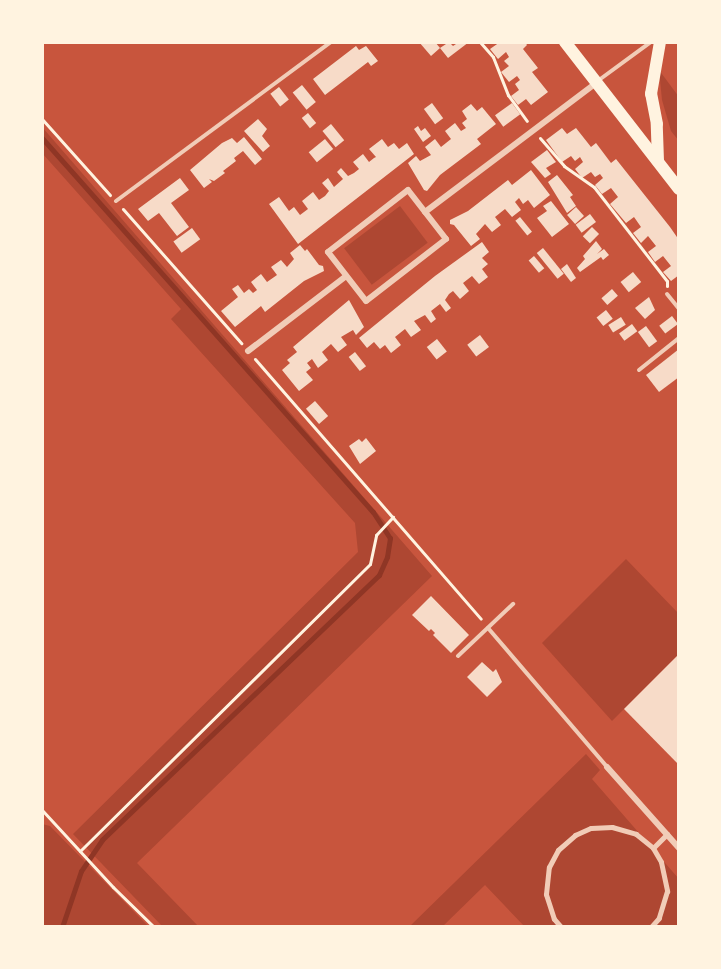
<!DOCTYPE html>
<style>
body{margin:0}
#map{position:relative;width:721px;height:969px;overflow:hidden;background:#c8553d;font-family:Quicksand,sans-serif}
div>[style]{position:absolute}
.green>*{inset:0;background:#ae4732;transform-origin:0 0}
.stream>*{height:5px;margin:-2.5px;padding:0 2.5px;transform-origin:2.5px;border-radius:2.5px;background:#8f3625}
.building>*{inset:0;background:#f7dbc8;transform-origin:0 0}
.path>*{height:3px;margin:-1.5px;padding:0 1.5px;transform-origin:1.5px;border-radius:1.5px;background:#fff3e0}
.service>*{height:4px;margin:-2px;padding:0 2px;transform-origin:2px;border-radius:2px;background:#f1ccb7}
.pedestrian>*{height:5px;margin:-2.5px;padding:0 2.5px;transform-origin:2.5px;border-radius:2.5px;background:#f1ccb7}
.minor>*{height:6px;margin:-3px;padding:0 3px;transform-origin:3px;border-radius:3px;background:#f1ccb7}
.primary>*{height:12px;margin:-6px;padding:0 6px;transform-origin:6px;border-radius:6px;background:#fff3e0}
span{translate:-50% -50%;white-space:nowrap;text-align:center;line-height:1.15;-webkit-text-stroke:6px #fff3e0;paint-order:stroke}
.frame{position:absolute;inset:0;border:44px solid #fff3e0;pointer-events:none}
</style>
<div id="map">
<div class="green">
<div style="clip-path:polygon(659px 70px,679px 97px,679px 141px,671px 131px,662px 100px)"></div>
<div style="clip-path:polygon(42px 127px,432px 576px,137px 863px,199px 927px,163px 927px,73px 834px,358px 552px,355px 523px,171px 319px,181px 309px,42px 153px)"></div>
<div style="left:400px;top:206px;width:46px;height:70px;rotate:53deg"></div>
<div style="clip-path:polygon(626px 559px,679px 614px,679px 654px,612px 721px,542px 643px)"></div>
<div style="clip-path:polygon(586px 754px,600px 770px,592px 779px,679px 879px,679px 927px,525px 927px,485px 885px,442px 927px,409px 927px)"></div>
<div style="clip-path:polygon(42px 824px,50px 826px,149px 927px,42px 927px)"></div>
</div>
<div class="stream">
<div style="left:42px;top:138px;width:499px;rotate:48.5deg"></div>
<div style="left:373px;top:512px;width:31px;rotate:57deg"></div>
<div style="left:390px;top:538px;width:19px;rotate:99deg"></div>
<div style="left:387px;top:557px;width:20px;rotate:114deg"></div>
<div style="left:379px;top:575px;width:383px;rotate:136.3deg"></div>
<div style="left:102px;top:840px;width:37px;rotate:124deg"></div>
<div style="left:81px;top:871px;width:59px;rotate:108.7deg"></div>
</div>
<div class="building">
<div style="clip-path:polygon(419px 42px,435px 42px,440px 48px,431px 56px)"></div>
<div style="clip-path:polygon(449px 42px,453px 46px,459px 42px,469px 42px,448px 58px,440px 48px)"></div>
<div style="clip-path:polygon(500px 42px,525px 42px,527px 45px,523px 49px,538px 68px,532px 72px,548px 92px,531px 105px,526px 99px,518px 105px,511px 96px,519px 90px,515px 84px,520px 80px,517px 76px,509px 82px,501px 72px,509px 66px,504px 61px,509px 57px,506px 52px,498px 59px,490px 49px)"></div>
<div style="clip-path:polygon(356px 46px,359px 50px,366px 46px,378px 61px,371px 66px,368px 62px,325px 95px,313px 79px)"></div>
<div style="left:302px;top:85px;width:22px;height:12px;rotate:51deg"></div>
<div style="left:279px;top:87px;width:16px;height:11px;rotate:52deg"></div>
<div style="left:432px;top:103px;width:19px;height:10px;rotate:54deg"></div>
<div style="left:512px;top:103px;width:14px;height:21px;rotate:54deg"></div>
<div style="clip-path:polygon(471px 104px,477px 111px,482px 107px,496px 124px,477px 139px,481px 144px,440px 175px,427px 191px,424px 190px,408px 163px,416px 156px,420px 161px,431px 155px,425px 147px,435px 139px,441px 147px,451px 139px,445px 131px,455px 123px,461px 131px,466px 128px,462px 123px,467px 119px,462px 111px)"></div>
<div style="left:308px;top:113px;width:13px;height:8px;rotate:51deg"></div>
<div style="clip-path:polygon(258px 119px,267px 129px,262px 136px,270px 146px,263px 152px,244px 131px)"></div>
<div style="left:331px;top:124px;width:21px;height:11px;rotate:51deg"></div>
<div style="clip-path:polygon(418px 126px,421px 131px,425px 128px,431px 136px,423px 142px,414px 129px)"></div>
<div style="clip-path:polygon(562px 128px,567px 134px,576px 128px,591px 147px,596px 143px,611px 163px,616px 159px,670px 227px,679px 240px,679px 275px,671px 281px,663px 272px,671px 266px,663px 256px,655px 262px,648px 252px,656px 246px,648px 236px,641px 243px,633px 233px,641px 227px,634px 217px,626px 223px,610px 204px,618px 197px,611px 188px,602px 194px,595px 185px,603px 178px,600px 174px,595px 177px,591px 172px,582px 178px,575px 169px,583px 162px,580px 157px,575px 161px,571px 156px,562px 162px,546px 140px)"></div>
<div style="clip-path:polygon(244px 137px,262px 159px,255px 165px,243px 151px,234px 158px,236px 161px,223px 171px,225px 173px,214px 181px,209px 179px,212px 182px,204px 188px,190px 170px,222px 143px,232px 138px,237px 143px)"></div>
<div style="left:325px;top:139px;width:13px;height:21px;rotate:51deg"></div>
<div style="clip-path:polygon(382px 139px,388px 147px,394px 143px,399px 149px,407px 143px,414px 154px,298px 244px,269px 204px,279px 197px,289px 211px,294px 207px,300px 215px,308px 209px,302px 201px,313px 192px,319px 200px,325px 196px,329px 191px,322px 183px,328px 178px,334px 187px,343px 179px,337px 172px,341px 168px,348px 176px,354px 173px,359px 169px,353px 162px,363px 154px,369px 162px,374px 158px,376px 157px,369px 149px)"></div>
<div style="clip-path:polygon(547px 150px,556px 162px,546px 168px,551px 174px,545px 178px,531px 162px)"></div>
<div style="clip-path:polygon(531px 170px,550px 195px,534px 208px,528px 200px,523px 204px,519px 198px,515px 202px,521px 210px,512px 217px,505px 209px,495px 217px,501px 225px,492px 232px,485px 224px,476px 234px,480px 239px,471px 246px,454px 225px,450px 224px,450px 220px,468px 211px,508px 180px,512px 185px)"></div>
<div style="clip-path:polygon(557px 175px,573px 195px,570px 197px,576px 206px,567px 213px,548px 182px)"></div>
<div style="clip-path:polygon(180px 178px,189px 190px,171px 203px,189px 227px,177px 236px,159px 213px,148px 221px,138px 209px)"></div>
<div style="clip-path:polygon(551px 201px,569px 224px,552px 237px,537px 218px,547px 211px,543px 206px)"></div>
<div style="left:576px;top:207px;width:12px;height:12px;rotate:48deg"></div>
<div style="left:590px;top:214px;width:10px;height:18px;rotate:53deg"></div>
<div style="left:520px;top:217px;width:19px;height:6px;rotate:51deg"></div>
<div style="left:592px;top:227px;width:10px;height:13px;rotate:45deg"></div>
<div style="left:192px;top:228px;width:14px;height:23px;rotate:54deg"></div>
<div style="clip-path:polygon(596px 241px,602px 249px,597px 254px,604px 249px,609px 255px,603px 260px,601px 257px,580px 272px,577px 268px,585px 259px,583px 256px)"></div>
<div style="clip-path:polygon(482px 242px,489px 252px,482px 258px,488px 264px,482px 269px,488px 277px,479px 284px,472px 276px,463px 283px,469px 291px,460px 299px,453px 291px,449px 294px,445px 300px,451px 308px,446px 312px,440px 304px,431px 311px,436px 319px,431px 323px,425px 315px,414px 321px,421px 330px,411px 337px,405px 329px,395px 337px,401px 345px,391px 353px,385px 345px,380px 349px,374px 342px,367px 348px,359px 338px,435px 276px)"></div>
<div style="clip-path:polygon(300px 245px,305px 251px,307px 249px,319px 265px,323px 266px,324px 271px,304px 281px,265px 312px,261px 306px,235px 327px,221px 311px,238px 297px,232px 289px,238px 285px,244px 293px,249px 289px,253px 293px,257px 290px,251px 282px,261px 274px,267px 282px,277px 275px,271px 267px,281px 260px,287px 267px,294px 259px,290px 253px)"></div>
<div style="left:543px;top:248px;width:33px;height:8px;rotate:51deg"></div>
<div style="left:534px;top:256px;width:16px;height:7px;rotate:50deg"></div>
<div style="clip-path:polygon(567px 264px,576px 278px,571px 282px,561px 269px)"></div>
<div style="left:633px;top:272px;width:13px;height:16px;rotate:51deg"></div>
<div style="left:612px;top:289px;width:9px;height:14px;rotate:49deg"></div>
<div style="clip-path:polygon(649px 297px,655px 310px,645px 319px,635px 308px)"></div>
<div style="clip-path:polygon(349px 300px,364px 327px,356px 335px,353px 330px,341px 337px,347px 345px,338px 352px,331px 344px,322px 352px,328px 360px,318px 368px,312px 359px,307px 363px,311px 368px,306px 372px,313px 380px,299px 391px,282px 370px,290px 363px,287px 360px,297px 352px,293px 347px)"></div>
<div style="left:606px;top:310px;width:11px;height:12px;rotate:52deg"></div>
<div style="left:672px;top:316px;width:10px;height:16px;rotate:53deg"></div>
<div style="left:621px;top:317px;width:9px;height:15px;rotate:58deg"></div>
<div style="left:632px;top:324px;width:9px;height:16px;rotate:54deg"></div>
<div style="left:646px;top:326px;width:19px;height:10px;rotate:54deg"></div>
<div style="left:480px;top:335px;width:15px;height:16px;rotate:53deg"></div>
<div style="left:437px;top:339px;width:16px;height:13px;rotate:52deg"></div>
<div style="clip-path:polygon(679px 349px,679px 377px,659px 392px,646px 375px)"></div>
<div style="left:355px;top:352px;width:18px;height:8px;rotate:52deg"></div>
<div style="left:315px;top:401px;width:20px;height:12px;rotate:49deg"></div>
<div style="clip-path:polygon(366px 438px,376px 451px,360px 464px,349px 446px,359px 439px,362px 442px)"></div>
<div style="clip-path:polygon(431px 596px,469px 635px,451px 653px,433px 635px,435px 633px,431px 629px,429px 631px,412px 615px)"></div>
<div style="clip-path:polygon(679px 654px,679px 765px,624px 709px)"></div>
<div style="clip-path:polygon(482px 662px,493px 672px,496px 669px,502px 682px,487px 697px,467px 677px)"></div>
</div>
<div class="path">
<div style="left:480px;top:42px;width:20px;rotate:49deg"></div>
<div style="left:493px;top:57px;width:41px;rotate:68.5deg"></div>
<div style="left:508px;top:95px;width:32px;rotate:54deg"></div>
<div style="left:42px;top:119px;width:102px;rotate:48.2deg"></div>
<div style="left:540px;top:138px;width:37px;rotate:49deg"></div>
<div style="left:564px;top:166px;width:37px;rotate:35deg"></div>
<div style="left:594px;top:187px;width:119px;rotate:52.2deg"></div>
<div style="left:667px;top:281px;width:5px;rotate:90deg"></div>
<div style="left:123px;top:209px;width:179px;rotate:48.6deg"></div>
<div style="left:255px;top:359px;width:344px;rotate:49deg"></div>
<div style="left:42px;top:810px;width:105px;rotate:47.3deg"></div>
<div style="left:113px;top:887px;width:57px;rotate:44.3deg"></div>
<div style="left:80px;top:851px;width:408px;rotate:-44.7deg"></div>
<div style="left:370px;top:564px;width:30px;rotate:-78deg"></div>
<div style="left:376px;top:535px;width:25px;rotate:-47deg"></div>
</div>
<div class="service">
<div style="left:599px;top:80px;width:64px;rotate:-36.2deg"></div>
<div style="left:116px;top:201px;width:267px;rotate:-36.5deg"></div>
<div style="left:667px;top:294px;width:19px;rotate:51deg"></div>
<div style="left:639px;top:370px;width:51px;rotate:-38.7deg"></div>
<div style="left:488px;top:628px;width:183px;rotate:49.4deg"></div>
<div style="left:458px;top:656px;width:76px;rotate:-43.4deg"></div>
</div>
<div class="pedestrian">
<div style="left:653px;top:848px;width:20px;rotate:-45deg"></div>
<div style="left:561px;top:927px;width:11px;rotate:-131deg"></div>
<div style="left:554px;top:919px;width:26px;rotate:-108deg"></div>
<div style="left:546px;top:894px;width:27px;rotate:-84deg"></div>
<div style="left:549px;top:867px;width:19px;rotate:-62deg"></div>
<div style="left:558px;top:850px;width:23px;rotate:-41deg"></div>
<div style="left:575px;top:835px;width:17px;rotate:-24deg"></div>
<div style="left:591px;top:828px;width:21px;rotate:-3deg"></div>
<div style="left:612px;top:827px;width:25px;rotate:16deg"></div>
<div style="left:636px;top:834px;width:22px;rotate:39deg"></div>
<div style="left:653px;top:848px;width:16px;rotate:60deg"></div>
<div style="left:661px;top:862px;width:30px;rotate:78deg"></div>
<div style="left:667px;top:891px;width:28px;rotate:107deg"></div>
<div style="left:659px;top:918px;width:12px;rotate:132deg"></div>
</div>
<div class="minor">
<div style="left:408px;top:190px;width:62px;rotate:52.2deg"></div>
<div style="left:446px;top:239px;width:101px;rotate:142.2deg"></div>
<div style="left:366px;top:301px;width:62px;rotate:-127.8deg"></div>
<div style="left:328px;top:252px;width:101px;rotate:-37.8deg"></div>
<div style="left:425px;top:212px;width:214px;rotate:-37deg"></div>
<div style="left:248px;top:351px;width:123px;rotate:-37.4deg"></div>
<div style="left:607px;top:767px;width:108px;rotate:48.4deg"></div>
</div>
<div class="primary">
<div style="left:565px;top:42px;width:186px;rotate:52.2deg"></div>
<div style="left:658px;top:161px;width:37px;rotate:-92deg"></div>
<div style="left:657px;top:124px;width:31px;rotate:-101deg"></div>
<div style="left:651px;top:94px;width:53px;rotate:-80.2deg"></div>
</div>
<div class="frame"></div>
</div>
